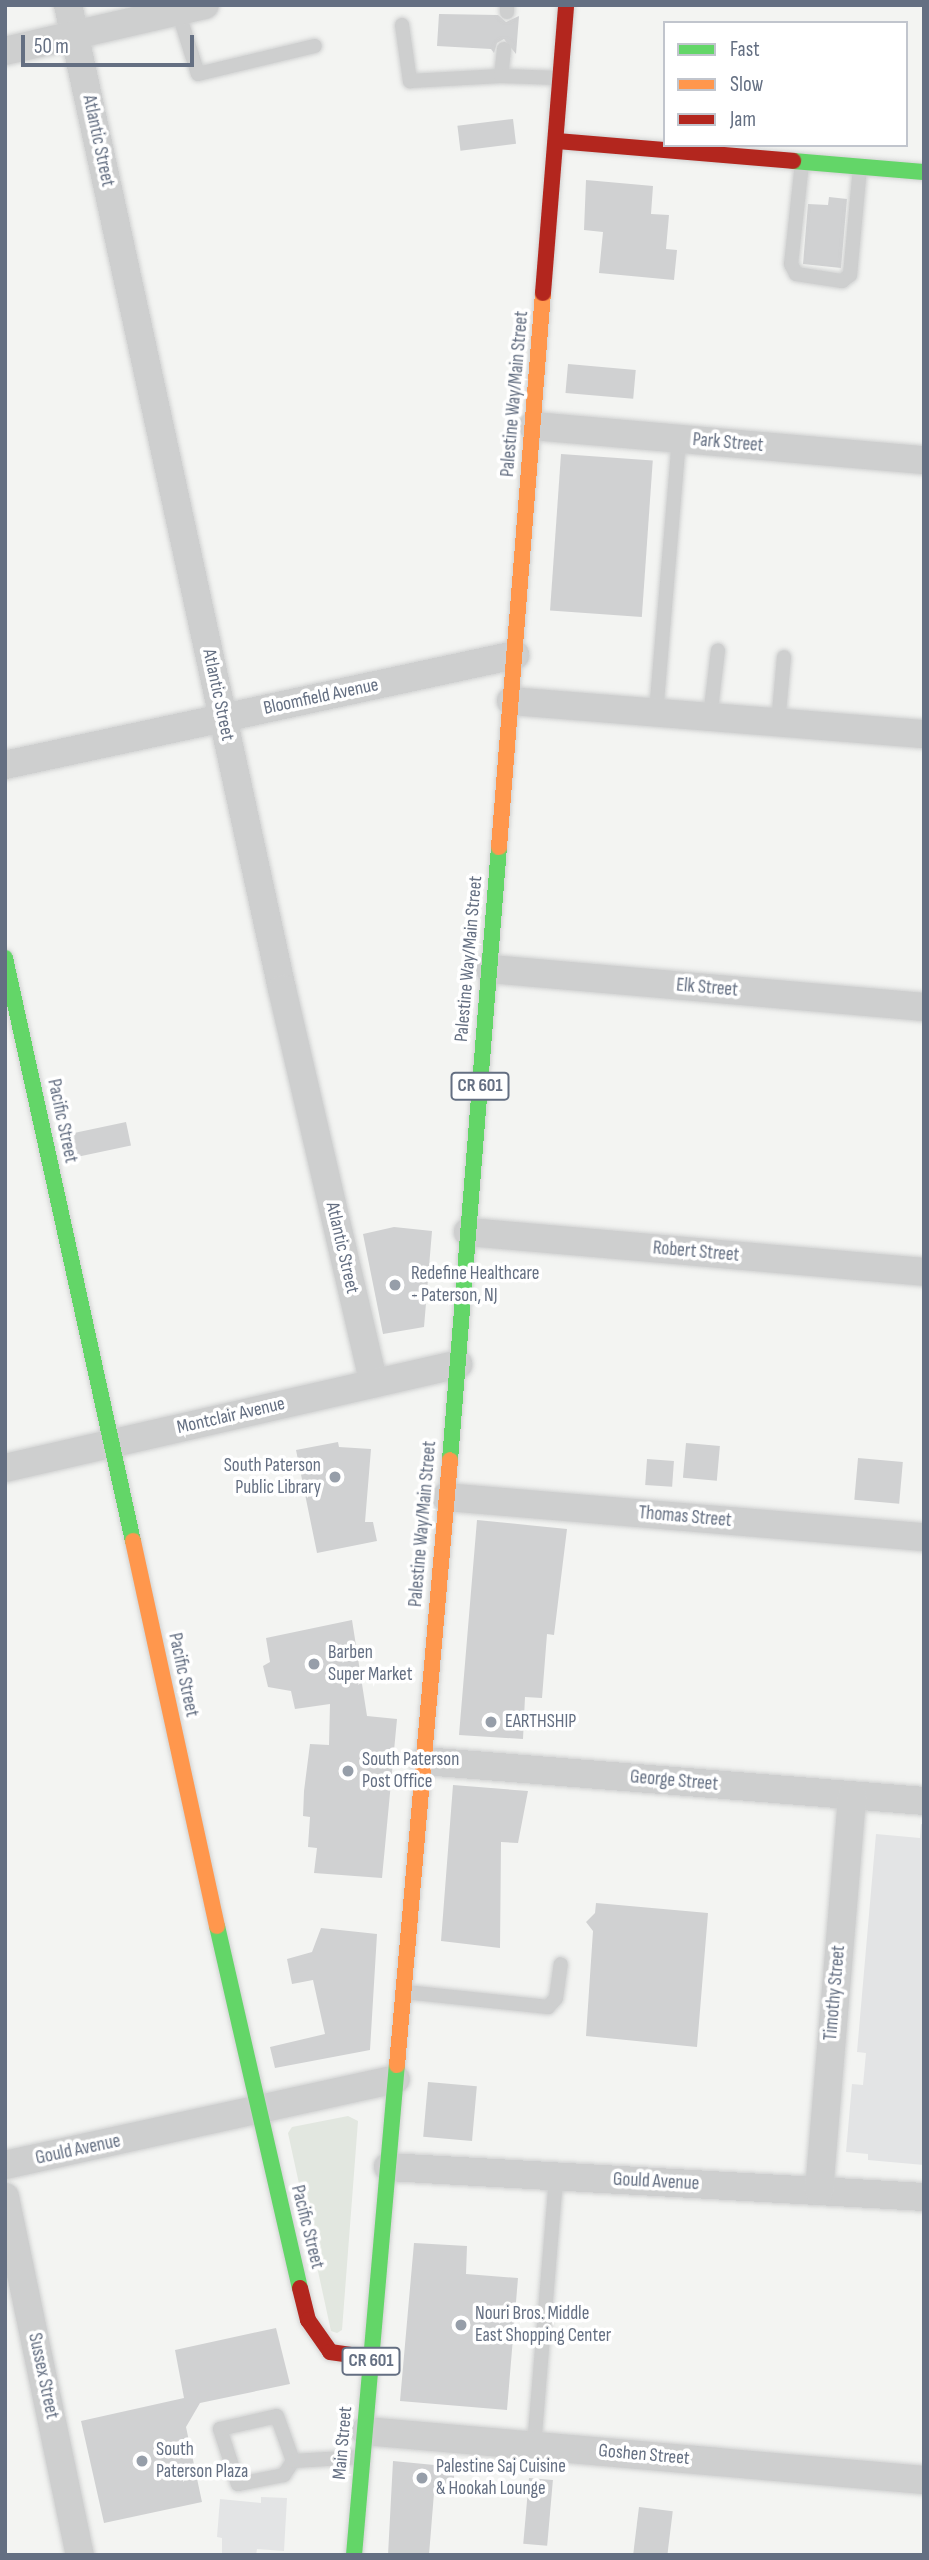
<!DOCTYPE html>
<style>
body{margin:0}
#map{position:relative;width:929px;height:2560px;overflow:hidden;background:#f3f4f2;font-family:"Sofia Sans Condensed",sans-serif}
div>[style]{position:absolute}
.built>*{inset:0;background:#e3e4e5}
.green>*{inset:0;background:#e2e7e0}
.building>*{inset:0;background:#d0d1d2;transform-origin:0 0}
.roads{filter:drop-shadow(0 0 2px #d0d1d1) drop-shadow(0 0 2px #d0d1d1)}
.lane>*{height:14px;margin:-7px;padding:0 7px;transform-origin:7px;border-radius:7px;background:#cecfcf}
.street>*{height:28px;margin:-14px;padding:0 14px;transform-origin:14px;border-radius:14px;background:#cecfcf}
.fast>*{height:16px;margin:-8px;padding:0 8px;transform-origin:8px;border-radius:8px;background:#63d668}
.slow>*{height:16px;margin:-8px;padding:0 8px;transform-origin:8px;border-radius:8px;background:#ff974d}
.jam>*{height:16px;margin:-8px;padding:0 8px;transform-origin:8px;border-radius:8px;background:#b3261e}
.dots>*{width:19px;height:19px;translate:-50% -50%;box-sizing:border-box;border:4px solid #fff;border-radius:50%}
span{translate:-50% -50%;white-space:nowrap;text-align:center;line-height:1.15;-webkit-text-stroke:7px #fff;paint-order:stroke}
.shield-label span{padding:2px 5px;background:#fff;border:2px solid;border-radius:5px;-webkit-text-stroke-width:0}
.shield-label{font-size:18px;color:#646f82;font-weight:700}
.street-label{font-size:19px;color:#646f82}
.poi-label{font-size:19px;color:#646f82}
.left{translate:0 -50%;text-align:left}
.right{translate:-100% -50%;text-align:right}
.frame{position:absolute;inset:0;border:7px solid #646f82;pointer-events:none}
.legend{position:absolute;left:663px;top:21px;width:245px;height:126px;box-sizing:border-box;background:#fff;border:2px solid #c1c5cd;margin:0;padding:9px 12px;list-style:none;font-size:21px;color:#646f82}
.legend li{display:flex;align-items:center;gap:14px;height:35px}
.legend b{width:35px;border:2px solid #c1c5cd}
.scale{position:absolute;left:21px;top:35px;width:173px;height:32px;box-sizing:border-box;border:4px solid #646f82;border-top:0;padding-left:9px;font-size:21px;line-height:24px;white-space:nowrap;color:#646f82;-webkit-text-stroke:5px #fff;paint-order:stroke}
</style>
<div id="map">
<div class="built">
<div style="clip-path:polygon(921px 1824px,924px 1825px,924px 2165px,868px 2160px,868px 2154px,846px 2152px,852px 2084px,863px 2085px,866px 2053px,857px 2052px,876px 1834px,920px 1838px)"></div>
<div style="clip-path:polygon(261px 2497px,287px 2498px,284px 2551px,257px 2549px,256px 2555px,222px 2555px,222px 2538px,217px 2537px,220px 2499px,261px 2503px)"></div>
</div>
<div class="green">
<div style="clip-path:polygon(348px 2116px,358px 2121px,342px 2330px,337px 2333px,331px 2331px,288px 2133px,292px 2127px)"></div>
</div>
<div class="building">
<div style="clip-path:polygon(439px 14px,498px 15px,506px 22px,519px 16px,516px 54px,504px 39px,497px 43px,494px 53px,491px 49px,437px 46px)"></div>
<div style="left:513px;top:119px;width:25px;height:56px;rotate:83deg"></div>
<div style="clip-path:polygon(586px 180px,653px 186px,651px 214px,669px 215px,666px 249px,677px 250px,674px 280px,599px 273px,603px 232px,584px 230px)"></div>
<div style="clip-path:polygon(829px 197px,847px 199px,841px 268px,803px 264px,808px 204px,828px 205px)"></div>
<div style="left:568px;top:364px;width:68px;height:29px;rotate:5deg"></div>
<div style="left:561px;top:454px;width:92px;height:157px;rotate:4deg"></div>
<div style="left:126px;top:1122px;width:24px;height:58px;rotate:78deg"></div>
<div style="clip-path:polygon(394px 1227px,432px 1231px,424px 1327px,383px 1334px,363px 1234px)"></div>
<div style="clip-path:polygon(338px 1442px,339px 1447px,371px 1449px,365px 1522px,373px 1522px,377px 1541px,317px 1553px,296px 1450px)"></div>
<div style="left:686px;top:1443px;width:34px;height:35px;rotate:5deg"></div>
<div style="left:858px;top:1458px;width:45px;height:42px;rotate:5deg"></div>
<div style="left:647px;top:1459px;width:27px;height:26px;rotate:4deg"></div>
<div style="clip-path:polygon(477px 1520px,567px 1529px,554px 1635px,547px 1634px,542px 1698px,525px 1697px,523px 1739px,459px 1735px)"></div>
<div style="clip-path:polygon(352px 1620px,367px 1716px,397px 1719px,382px 1878px,314px 1873px,317px 1848px,308px 1847px,310px 1817px,303px 1816px,304px 1791px,310px 1744px,329px 1745px,330px 1704px,295px 1709px,291px 1691px,268px 1687px,263px 1666px,270px 1662px,266px 1638px)"></div>
<div style="clip-path:polygon(453px 1785px,528px 1791px,518px 1843px,501px 1842px,500px 1948px,441px 1941px)"></div>
<div style="clip-path:polygon(596px 1903px,708px 1913px,697px 2047px,586px 2036px,593px 1931px,586px 1922px,595px 1913px)"></div>
<div style="clip-path:polygon(321px 1928px,377px 1934px,370px 2050px,275px 2068px,270px 2047px,325px 2034px,313px 1980px,292px 1984px,287px 1959px,312px 1952px)"></div>
<div style="left:428px;top:2082px;width:49px;height:55px;rotate:5deg"></div>
<div style="clip-path:polygon(414px 2243px,467px 2246px,466px 2274px,518px 2278px,507px 2410px,400px 2401px)"></div>
<div style="clip-path:polygon(276px 2328px,290px 2384px,200px 2403px,186px 2427px,202px 2502px,104px 2523px,81px 2421px,184px 2398px,175px 2350px)"></div>
<div style="clip-path:polygon(393px 2461px,455px 2467px,452px 2495px,434px 2493px,429px 2555px,388px 2555px)"></div>
<div style="left:529px;top:2478px;width:24px;height:66px;rotate:5deg"></div>
<div style="left:639px;top:2507px;width:34px;height:48px;rotate:7deg"></div>
</div>
<div class="roads">
<div class="lane">
<div style="left:178px;top:11px;width:66px;rotate:72.4deg"></div>
<div style="left:198px;top:74px;width:120px;rotate:-13.5deg"></div>
<div style="left:507px;top:12px;width:7px;rotate:-90deg"></div>
<div style="left:402px;top:25px;width:57px;rotate:81.9deg"></div>
<div style="left:410px;top:81px;width:91px;rotate:-3.1deg"></div>
<div style="left:504px;top:49px;width:27px;rotate:96deg"></div>
<div style="left:501px;top:76px;width:59px;rotate:1.9deg"></div>
<div style="left:802px;top:163px;width:102px;rotate:96.2deg"></div>
<div style="left:791px;top:264px;width:11px;rotate:63deg"></div>
<div style="left:796px;top:274px;width:47px;rotate:8.7deg"></div>
<div style="left:842px;top:281px;width:10px;rotate:-37deg"></div>
<div style="left:850px;top:275px;width:107px;rotate:-84.7deg"></div>
<div style="left:656px;top:713px;width:275px;rotate:-85.2deg"></div>
<div style="left:710px;top:717px;width:67px;rotate:-83.2deg"></div>
<div style="left:778px;top:723px;width:66px;rotate:-84.8deg"></div>
<div style="left:405px;top:1992px;width:144px;rotate:6deg"></div>
<div style="left:548px;top:2007px;width:12px;rotate:-48deg"></div>
<div style="left:556px;top:1998px;width:34px;rotate:-82deg"></div>
<div style="left:534px;top:2446px;width:271px;rotate:-85.3deg"></div>
<div style="left:293px;top:2461px;width:17px;rotate:123deg"></div>
<div style="left:284px;top:2475px;width:47px;rotate:168.9deg"></div>
<div style="left:238px;top:2484px;width:58px;rotate:-108.1deg"></div>
<div style="left:220px;top:2429px;width:58px;rotate:-12.8deg"></div>
<div style="left:277px;top:2416px;width:48px;rotate:70.4deg"></div>
<div style="left:293px;top:2461px;width:68px;rotate:-3.4deg"></div>
</div>
<div class="street">
<div style="left:68px;top:5px;width:1007px;rotate:77.73deg"></div>
<div style="left:282px;top:989px;width:405px;rotate:76.9deg"></div>
<div style="left:5px;top:51px;width:205px;rotate:-13deg"></div>
<div style="left:533px;top:426px;width:392px;rotate:5deg"></div>
<div style="left:511px;top:701px;width:414px;rotate:4.6deg"></div>
<div style="left:5px;top:765px;width:522px;rotate:-12.17deg"></div>
<div style="left:490px;top:969px;width:436px;rotate:5deg"></div>
<div style="left:468px;top:1232px;width:458px;rotate:5deg"></div>
<div style="left:5px;top:1468px;width:465px;rotate:-12.9deg"></div>
<div style="left:446px;top:1497px;width:480px;rotate:4.8deg"></div>
<div style="left:424px;top:1761px;width:502px;rotate:4.57deg"></div>
<div style="left:5px;top:2165px;width:400px;rotate:-12.4deg"></div>
<div style="left:388px;top:2167px;width:537px;rotate:3.2deg"></div>
<div style="left:819px;top:2191px;width:397px;rotate:-85.2deg"></div>
<div style="left:5px;top:2197px;width:366px;rotate:78.2deg"></div>
<div style="left:365px;top:2431px;width:561px;rotate:5.01deg"></div>
</div>
<div class="fast">
<div style="left:793px;top:161px;width:131px;rotate:4.8deg"></div>
<div style="left:5px;top:958px;width:597px;rotate:77.62deg"></div>
<div style="left:450px;top:1460px;width:615px;rotate:-85.43deg"></div>
<div style="left:217px;top:1926px;width:371px;rotate:77.1deg"></div>
<div style="left:354px;top:2555px;width:492px;rotate:-85deg"></div>
</div>
<div class="slow">
<div style="left:499px;top:847px;width:556px;rotate:-85.46deg"></div>
<div style="left:133px;top:1541px;width:394px;rotate:77.7deg"></div>
<div style="left:397px;top:2065px;width:607px;rotate:-84.99deg"></div>
</div>
<div class="jam">
<div style="left:556px;top:141px;width:238px;rotate:4.8deg"></div>
<div style="left:543px;top:293px;width:289px;rotate:-85.4deg"></div>
<div style="left:300px;top:2288px;width:33px;rotate:76deg"></div>
<div style="left:308px;top:2320px;width:39px;rotate:55deg"></div>
<div style="left:330px;top:2352px;width:42px;rotate:8.1deg"></div>
</div>
</div>
<div class="dots">
<div style="left:395px;top:1285px;background:#969ea9"></div>
<div style="left:335px;top:1477px;background:#969ea9"></div>
<div style="left:314px;top:1664px;background:#969ea9"></div>
<div style="left:491px;top:1722px;background:#969ea9"></div>
<div style="left:348px;top:1771px;background:#969ea9"></div>
<div style="left:461px;top:2325px;background:#969ea9"></div>
<div style="left:142px;top:2461px;background:#969ea9"></div>
<div style="left:422px;top:2478px;background:#969ea9"></div>
</div>
<div class="shield-label">
<span style="left:480px;top:1086px">CR 601</span>
<span style="left:371px;top:2361px">CR 601</span>
</div>
<div class="street-label">
<span style="left:98px;top:141px;rotate:78deg">Atlantic Street</span>
<span style="left:515px;top:394px;rotate:-85deg">Palestine Way/Main Street</span>
<span style="left:728px;top:443px;rotate:5deg">Park Street</span>
<span style="left:218px;top:695px;rotate:78deg">Atlantic Street</span>
<span style="left:321px;top:697px;rotate:-12deg">Bloomfield Avenue</span>
<span style="left:469px;top:959px;rotate:-85deg">Palestine Way/Main Street</span>
<span style="left:707px;top:988px;rotate:5deg">Elk Street</span>
<span style="left:62px;top:1121px;rotate:78deg">Pacific Street</span>
<span style="left:342px;top:1248px;rotate:77deg">Atlantic Street</span>
<span style="left:696px;top:1252px;rotate:5deg">Robert Street</span>
<span style="left:231px;top:1416px;rotate:-13deg">Montclair Avenue</span>
<span style="left:685px;top:1517px;rotate:5deg">Thomas Street</span>
<span style="left:423px;top:1524px;rotate:-85deg">Palestine Way/Main Street</span>
<span style="left:183px;top:1675px;rotate:78deg">Pacific Street</span>
<span style="left:674px;top:1781px;rotate:5deg">George Street</span>
<span style="left:835px;top:1993px;rotate:-85deg">Timothy Street</span>
<span style="left:78px;top:2150px;rotate:-12deg">Gould Avenue</span>
<span style="left:656px;top:2182px;rotate:3deg">Gould Avenue</span>
<span style="left:307px;top:2227px;rotate:76deg">Pacific Street</span>
<span style="left:43px;top:2376px;rotate:78deg">Sussex Street</span>
<span style="left:343px;top:2443px;rotate:-85deg">Main Street</span>
<span style="left:644px;top:2455px;rotate:5deg">Goshen Street</span>
</div>
<div class="poi-label">
<span class="left" style="left:411px;top:1285px">Redefine Healthcare<br>- Paterson, NJ</span>
<span class="right" style="left:321px;top:1477px">South Paterson<br>Public Library</span>
<span class="left" style="left:328px;top:1664px">Barben<br>Super Market</span>
<span class="left" style="left:505px;top:1722px">EARTHSHIP</span>
<span class="left" style="left:362px;top:1771px">South Paterson<br>Post Office</span>
<span class="left" style="left:475px;top:2325px">Nouri Bros. Middle<br>East Shopping Center</span>
<span class="left" style="left:156px;top:2461px">South<br>Paterson Plaza</span>
<span class="left" style="left:436px;top:2478px">Palestine Saj Cuisine<br>&amp; Hookah Lounge</span>
</div>
<div class="frame"></div>
<ul class="legend">
<li><b style="height:9px;background:#63d668"></b>Fast</li>
<li><b style="height:9px;background:#ff974d"></b>Slow</li>
<li><b style="height:9px;background:#b3261e"></b>Jam</li>
</ul>
<div class="scale">50 m</div>
</div>
